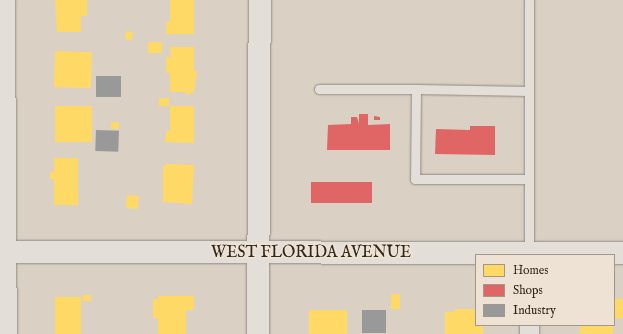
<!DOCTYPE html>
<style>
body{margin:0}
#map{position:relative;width:623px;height:334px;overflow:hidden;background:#dad1c4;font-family:"IM FELL English",serif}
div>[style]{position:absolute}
.homes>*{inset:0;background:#ffd966;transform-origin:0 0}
.shops>*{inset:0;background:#e06666;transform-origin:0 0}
.industry>*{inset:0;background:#999;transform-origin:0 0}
.roads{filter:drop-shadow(0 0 1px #908a82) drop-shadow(0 0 1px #908a82)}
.lane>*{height:9px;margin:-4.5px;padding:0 4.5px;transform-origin:4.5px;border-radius:4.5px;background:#e3dfd8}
.street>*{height:19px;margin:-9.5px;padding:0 9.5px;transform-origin:9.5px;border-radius:9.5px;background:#e3dfd8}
.secondary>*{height:22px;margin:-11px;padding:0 11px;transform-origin:11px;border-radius:11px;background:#e3dfd8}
span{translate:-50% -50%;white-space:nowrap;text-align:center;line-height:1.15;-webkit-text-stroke:4px #ede2d3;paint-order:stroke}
.street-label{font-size:16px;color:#2f261c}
.legend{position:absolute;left:475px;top:254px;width:140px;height:72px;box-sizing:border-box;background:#ede2d3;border:1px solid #a1978a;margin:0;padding:5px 7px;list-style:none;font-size:12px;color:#2f261c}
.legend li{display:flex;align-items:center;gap:8px;height:20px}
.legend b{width:20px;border:1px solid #a1978a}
</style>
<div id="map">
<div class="homes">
<div style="clip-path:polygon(55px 0,87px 0,87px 16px,81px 16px,81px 32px,57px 32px)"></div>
<div style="clip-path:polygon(170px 0,194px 0,194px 34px,166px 34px,166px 22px,170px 22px)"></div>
<div style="left:126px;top:31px;width:7px;height:8px;rotate:8deg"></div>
<div style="left:148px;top:42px;width:14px;height:11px"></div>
<div style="clip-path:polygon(170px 47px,194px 47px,194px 71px,197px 71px,194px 92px,186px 95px,186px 92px,170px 92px,170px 73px,166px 73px,166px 57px,171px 57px)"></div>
<div style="left:55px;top:51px;width:37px;height:36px;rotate:2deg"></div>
<div style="left:169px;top:98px;width:8px;height:10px;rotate:90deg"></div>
<div style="left:55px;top:106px;width:37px;height:36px"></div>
<div style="clip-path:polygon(170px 106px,194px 106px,194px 143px,165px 142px,166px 131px,170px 131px)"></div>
<div style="left:111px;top:122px;width:8px;height:7px"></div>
<div style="clip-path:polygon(54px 158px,78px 158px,78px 205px,54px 205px,54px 179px,50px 179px,50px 172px,54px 172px)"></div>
<div style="clip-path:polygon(168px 164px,194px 165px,192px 204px,163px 202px,163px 166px)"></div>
<div style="left:127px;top:195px;width:12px;height:13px;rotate:5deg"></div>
<div style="left:391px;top:294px;width:9px;height:15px"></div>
<div style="left:83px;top:295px;width:8px;height:6px"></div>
<div style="clip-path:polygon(158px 296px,194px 296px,194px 310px,186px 310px,186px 334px,158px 334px,158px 318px,153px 318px,153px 299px,158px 299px)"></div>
<div style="left:55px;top:297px;width:26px;height:37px"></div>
<div style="left:614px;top:299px;width:9px;height:19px"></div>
<div style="clip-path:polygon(455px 309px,476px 309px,476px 325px,483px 325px,483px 334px,445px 334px,445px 312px,455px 312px)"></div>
<div style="left:309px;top:310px;width:38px;height:24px"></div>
<div style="left:580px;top:325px;width:33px;height:9px"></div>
</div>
<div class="shops">
<div style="clip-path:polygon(359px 114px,368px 114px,368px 125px,390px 124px,390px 150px,327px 150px,328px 125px,351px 124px,351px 117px,357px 117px,359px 124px)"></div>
<div style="clip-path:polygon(374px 116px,380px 117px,380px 120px,374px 120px)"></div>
<div style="clip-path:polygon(470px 126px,495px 126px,495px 155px,435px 154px,436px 129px,470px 130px)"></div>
<div style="left:311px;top:182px;width:61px;height:21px"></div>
</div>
<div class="industry">
<div style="left:96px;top:76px;width:25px;height:21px"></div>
<div style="left:96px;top:130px;width:23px;height:21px;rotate:2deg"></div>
<div style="left:362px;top:310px;width:24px;height:23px"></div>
</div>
<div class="roads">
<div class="lane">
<div style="left:319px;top:89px;width:97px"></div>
<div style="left:416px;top:89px;width:90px;rotate:90.6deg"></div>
<div style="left:415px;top:179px;width:114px"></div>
<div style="left:416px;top:89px;width:113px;rotate:1deg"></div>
<div style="left:529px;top:253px;width:253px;rotate:-90deg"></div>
</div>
<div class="street">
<div style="left:5px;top:0;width:334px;rotate:89.7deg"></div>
<div style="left:529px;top:334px;width:9px;rotate:-90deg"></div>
</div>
<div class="secondary">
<div style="left:0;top:252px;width:623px;rotate:0.09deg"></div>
<div style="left:258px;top:334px;width:334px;rotate:-89.7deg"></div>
</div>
</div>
<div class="street-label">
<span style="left:311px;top:253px">WEST FLORIDA AVENUE</span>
</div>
<ul class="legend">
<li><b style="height:11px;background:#ffd966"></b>Homes</li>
<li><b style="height:11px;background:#e06666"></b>Shops</li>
<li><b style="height:11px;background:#999"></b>Industry</li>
</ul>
</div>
